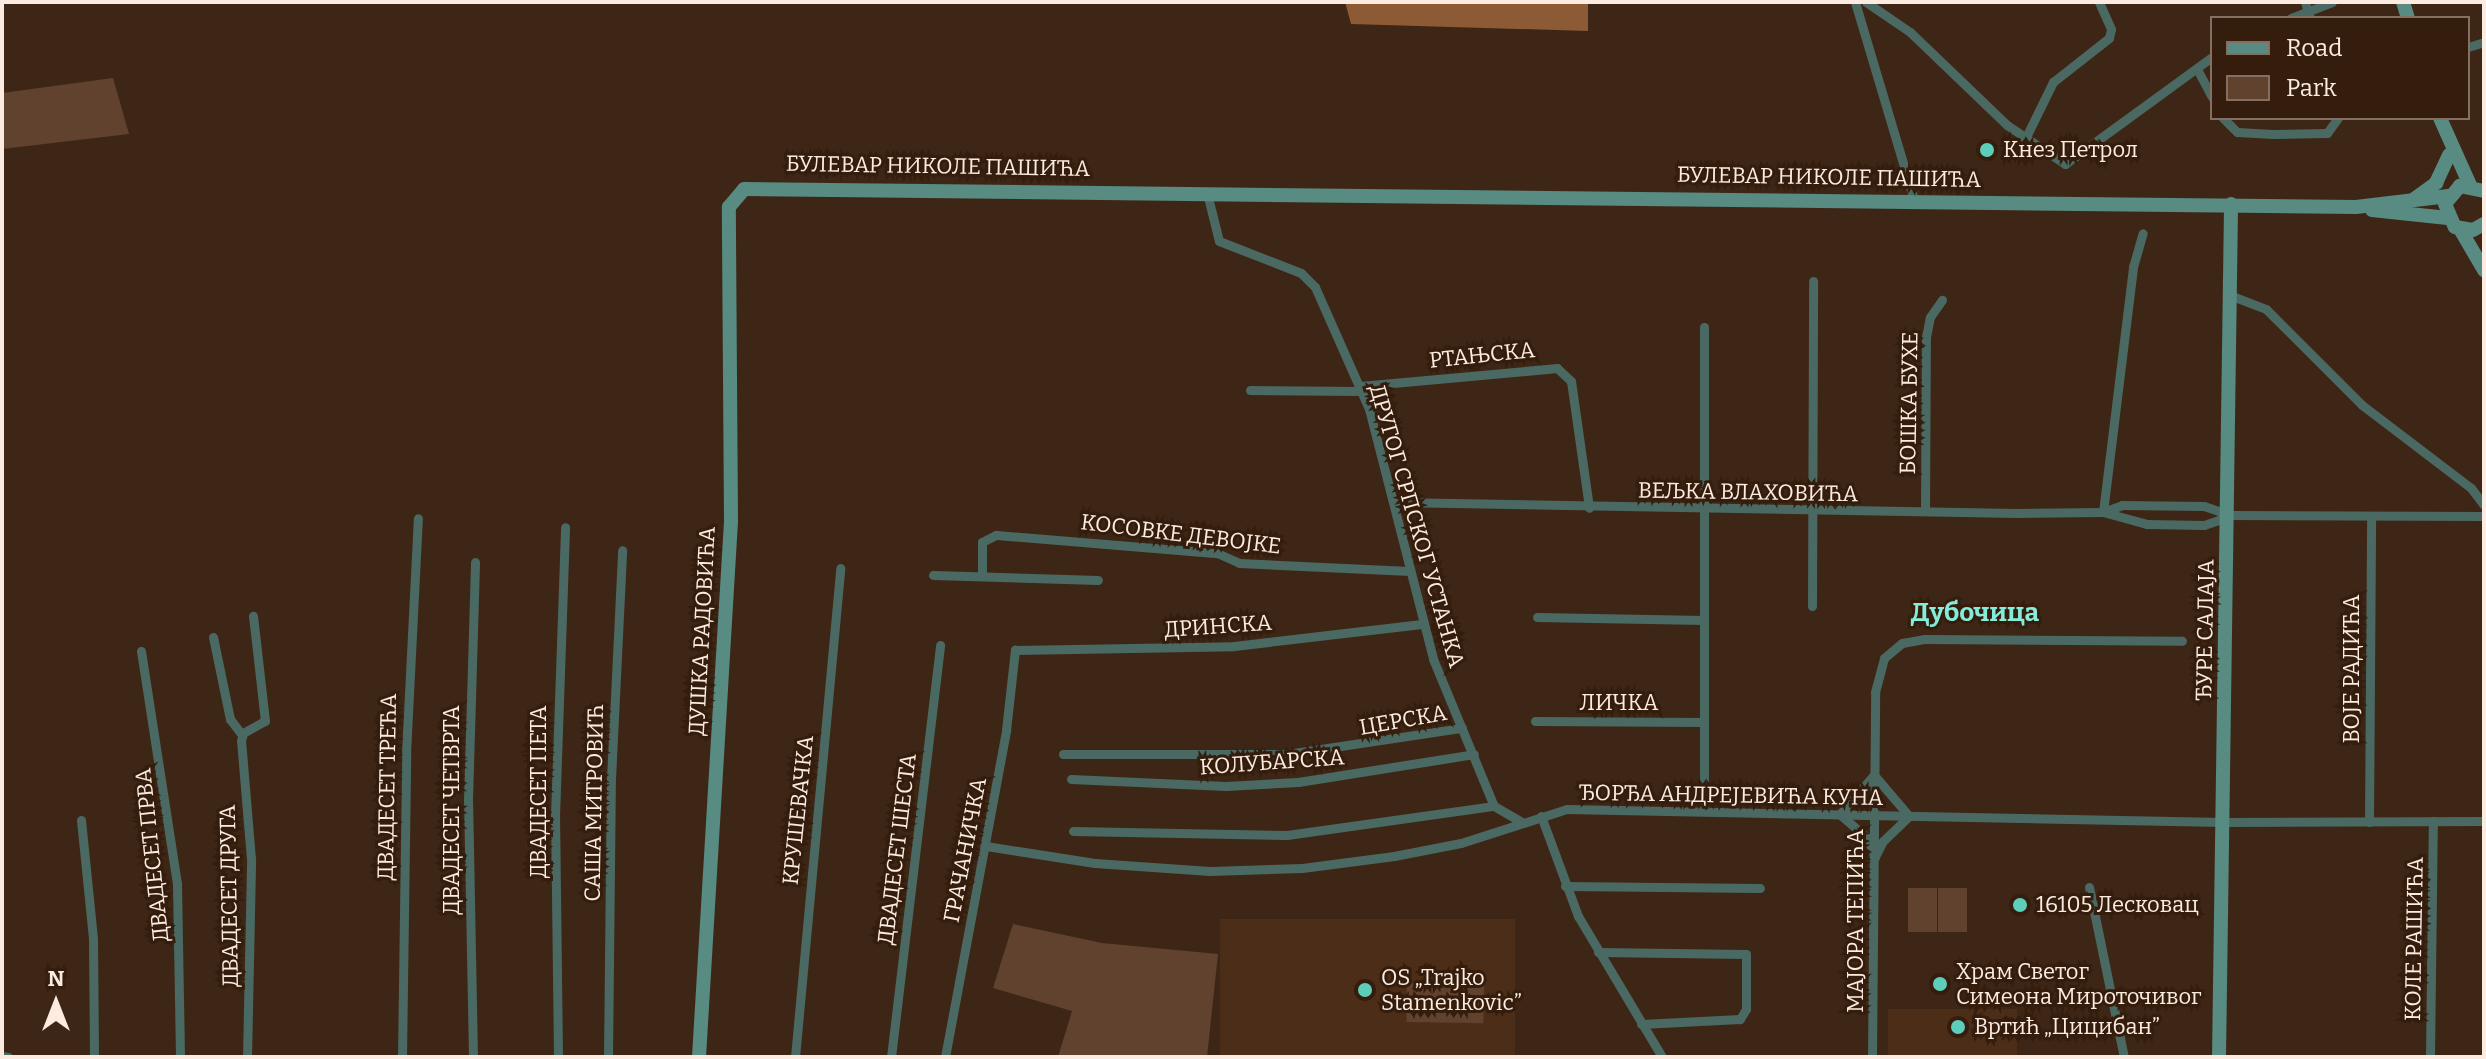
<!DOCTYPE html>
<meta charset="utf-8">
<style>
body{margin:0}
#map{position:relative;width:2486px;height:1059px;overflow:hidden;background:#3e2616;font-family:Bitter,serif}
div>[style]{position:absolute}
.built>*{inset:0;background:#4b2d18;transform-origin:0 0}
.green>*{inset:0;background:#60422f;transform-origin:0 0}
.forest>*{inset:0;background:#8d5a36}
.street>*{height:9px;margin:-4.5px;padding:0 4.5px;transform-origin:4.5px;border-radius:4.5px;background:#4a6963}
.secondary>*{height:14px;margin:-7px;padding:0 7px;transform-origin:7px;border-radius:7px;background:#588b81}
.dots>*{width:22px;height:22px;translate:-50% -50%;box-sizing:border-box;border:4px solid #341d0c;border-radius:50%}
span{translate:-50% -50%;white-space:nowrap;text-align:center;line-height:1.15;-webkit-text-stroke:6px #341d0c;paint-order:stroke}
.poi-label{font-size:22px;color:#fcebe1}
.left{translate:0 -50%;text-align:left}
.street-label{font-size:22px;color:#fcebe1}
.quarter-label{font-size:26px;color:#86ecd9;font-weight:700}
.frame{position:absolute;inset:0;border:4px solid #fcebe1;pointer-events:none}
.legend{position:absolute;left:2210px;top:16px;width:260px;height:104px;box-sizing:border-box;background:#341d0c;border:2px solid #846f61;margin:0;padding:10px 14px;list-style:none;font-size:24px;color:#fcebe1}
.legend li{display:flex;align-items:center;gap:16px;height:40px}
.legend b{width:40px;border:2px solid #846f61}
.north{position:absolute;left:16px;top:963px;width:80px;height:80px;-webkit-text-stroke:6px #341d0c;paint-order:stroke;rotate:0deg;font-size:22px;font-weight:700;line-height:32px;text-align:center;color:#fcebe1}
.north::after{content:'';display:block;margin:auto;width:28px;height:36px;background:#fcebe1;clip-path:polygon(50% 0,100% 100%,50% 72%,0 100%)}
</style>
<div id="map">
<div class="built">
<div style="left:1515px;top:919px;width:138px;height:295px;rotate:90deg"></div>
<div style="left:1888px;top:1009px;width:129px;height:48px"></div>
</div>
<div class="green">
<div style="clip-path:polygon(113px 78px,129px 134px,2px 149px,2px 93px)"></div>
<div style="left:1908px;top:888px;width:29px;height:44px"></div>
<div style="left:1938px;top:888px;width:29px;height:44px"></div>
<div style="clip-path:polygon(1013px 924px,1102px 943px,1218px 954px,1207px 1057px,1058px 1057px,1072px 1011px,993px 988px)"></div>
<div style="left:1407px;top:983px;width:77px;height:39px;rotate:1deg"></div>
</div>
<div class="forest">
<div style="clip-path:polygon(1345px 2px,1588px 3px,1588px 31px,1351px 24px)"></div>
</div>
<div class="street">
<div style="left:1855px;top:2px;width:207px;rotate:73.4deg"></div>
<div style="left:1866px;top:2px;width:53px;rotate:34.3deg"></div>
<div style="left:1910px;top:32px;width:134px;rotate:43.8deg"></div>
<div style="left:2007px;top:125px;width:70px;rotate:33.9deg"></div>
<div style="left:2065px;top:164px;width:182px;rotate:-36.1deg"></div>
<div style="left:2305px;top:2px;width:17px;rotate:73deg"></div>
<div style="left:2291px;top:18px;width:44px;rotate:-21.3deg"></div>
<div style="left:2468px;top:47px;width:17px;rotate:-17deg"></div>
<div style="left:2197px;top:69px;width:32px;rotate:62deg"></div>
<div style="left:2223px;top:118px;width:20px;rotate:45deg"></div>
<div style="left:2237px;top:132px;width:36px;rotate:3deg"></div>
<div style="left:2273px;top:134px;width:54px;rotate:-1.1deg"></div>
<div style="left:2327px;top:133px;width:19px;rotate:-54deg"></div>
<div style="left:2025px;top:139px;width:64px;rotate:-63.8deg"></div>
<div style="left:2053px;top:82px;width:71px;rotate:-38.2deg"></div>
<div style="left:2109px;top:38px;width:9px;rotate:-77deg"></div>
<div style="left:2111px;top:29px;width:30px;rotate:-114deg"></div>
<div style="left:1207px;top:193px;width:49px;rotate:76deg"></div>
<div style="left:1219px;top:241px;width:88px;rotate:21.3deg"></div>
<div style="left:1301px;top:273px;width:20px;rotate:45deg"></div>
<div style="left:1315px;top:287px;width:133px;rotate:66.1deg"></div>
<div style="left:1369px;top:409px;width:258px;rotate:75.6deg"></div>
<div style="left:1433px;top:659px;width:159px;rotate:67.5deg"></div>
<div style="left:1494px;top:806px;width:30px;rotate:30deg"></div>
<div style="left:2232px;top:296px;width:36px;rotate:21deg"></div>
<div style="left:2266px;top:309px;width:136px;rotate:45deg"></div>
<div style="left:2362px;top:405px;width:137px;rotate:37.3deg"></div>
<div style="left:2471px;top:488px;width:21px;rotate:53deg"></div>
<div style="left:1360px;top:386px;width:198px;rotate:-5.2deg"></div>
<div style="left:1557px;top:368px;width:19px;rotate:43deg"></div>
<div style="left:1571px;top:381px;width:128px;rotate:81.9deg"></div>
<div style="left:1250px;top:390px;width:112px;rotate:0.5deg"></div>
<div style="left:1394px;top:502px;width:623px;rotate:1.01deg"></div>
<div style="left:2017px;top:513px;width:86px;rotate:-0.7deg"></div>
<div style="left:2103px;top:512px;width:20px;rotate:-20deg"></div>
<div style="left:2122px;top:505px;width:82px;rotate:0.7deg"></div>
<div style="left:2204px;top:506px;width:28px;rotate:19deg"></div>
<div style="left:2230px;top:515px;width:254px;rotate:0.2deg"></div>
<div style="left:1925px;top:511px;width:174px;rotate:-89.7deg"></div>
<div style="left:1926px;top:337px;width:20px;rotate:-79deg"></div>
<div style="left:1930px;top:317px;width:21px;rotate:-55deg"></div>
<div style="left:2103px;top:512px;width:247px;rotate:-83deg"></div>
<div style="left:2133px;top:267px;width:35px;rotate:-74deg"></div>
<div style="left:2103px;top:512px;width:46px;rotate:15.3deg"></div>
<div style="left:2147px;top:524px;width:57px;rotate:1deg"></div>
<div style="left:2204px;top:525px;width:24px;rotate:-19deg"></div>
<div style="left:933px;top:575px;width:165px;rotate:1.7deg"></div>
<div style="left:982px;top:575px;width:33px;rotate:-90deg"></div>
<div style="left:982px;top:542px;width:16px;rotate:-27deg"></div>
<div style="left:996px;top:535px;width:222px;rotate:4.7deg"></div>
<div style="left:1217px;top:553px;width:24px;rotate:24deg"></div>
<div style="left:1239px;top:563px;width:171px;rotate:2.7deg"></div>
<div style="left:1812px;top:606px;width:325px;rotate:-89.8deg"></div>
<div style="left:1537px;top:617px;width:167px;rotate:1deg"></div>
<div style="left:213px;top:637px;width:84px;rotate:78.3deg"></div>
<div style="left:230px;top:719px;width:20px;rotate:53deg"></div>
<div style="left:141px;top:651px;width:236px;rotate:81.2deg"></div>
<div style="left:177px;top:884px;width:173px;rotate:89deg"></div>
<div style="left:1535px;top:721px;width:168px;rotate:0.3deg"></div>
<div style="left:1063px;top:754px;width:224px"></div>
<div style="left:1287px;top:754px;width:177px;rotate:-8.5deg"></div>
<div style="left:1874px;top:775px;width:54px;rotate:49.5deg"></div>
<div style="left:1909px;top:816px;width:36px;rotate:136deg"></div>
<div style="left:1883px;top:841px;width:18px;rotate:117deg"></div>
<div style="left:1875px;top:857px;width:22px;rotate:-114deg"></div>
<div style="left:1866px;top:837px;width:35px;rotate:-139deg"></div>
<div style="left:1840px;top:814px;width:52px;rotate:-48.9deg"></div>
<div style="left:1071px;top:779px;width:155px;rotate:2.6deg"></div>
<div style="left:1226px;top:786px;width:72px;rotate:-3.2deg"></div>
<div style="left:1298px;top:782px;width:178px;rotate:-9deg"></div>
<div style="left:1704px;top:810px;width:483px;rotate:-90deg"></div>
<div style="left:1541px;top:816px;width:107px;rotate:69.7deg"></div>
<div style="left:1578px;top:916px;width:164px;rotate:59.2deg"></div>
<div style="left:81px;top:820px;width:120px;rotate:84.2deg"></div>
<div style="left:93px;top:939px;width:118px;rotate:89.5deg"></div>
<div style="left:2369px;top:822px;width:306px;rotate:-89.6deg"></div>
<div style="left:1073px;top:831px;width:214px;rotate:1.1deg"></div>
<div style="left:1287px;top:835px;width:209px;rotate:-8deg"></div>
<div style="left:986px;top:846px;width:110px;rotate:8.9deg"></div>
<div style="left:1095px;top:863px;width:115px;rotate:4deg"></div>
<div style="left:1210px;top:871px;width:92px;rotate:-1.9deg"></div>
<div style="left:1302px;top:868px;width:93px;rotate:-7.4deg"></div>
<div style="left:1394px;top:856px;width:68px;rotate:-11deg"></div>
<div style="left:1461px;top:843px;width:111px;rotate:-17.8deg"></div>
<div style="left:1567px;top:809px;width:656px;rotate:1.14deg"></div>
<div style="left:2223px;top:822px;width:261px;rotate:-0.2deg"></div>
<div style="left:1565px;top:886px;width:195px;rotate:0.6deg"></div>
<div style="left:2089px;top:887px;width:174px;rotate:78.4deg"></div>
<div style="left:1598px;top:952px;width:148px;rotate:0.8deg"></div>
<div style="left:1746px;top:954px;width:55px;rotate:90deg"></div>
<div style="left:1746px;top:1009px;width:12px;rotate:121deg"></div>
<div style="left:1740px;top:1019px;width:99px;rotate:177.1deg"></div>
<div style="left:2px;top:1056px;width:6px;rotate:9deg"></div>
<div style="left:247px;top:1057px;width:198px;rotate:-88.8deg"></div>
<div style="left:251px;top:859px;width:118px;rotate:-94.8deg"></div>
<div style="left:241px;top:741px;width:8px;rotate:-76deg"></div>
<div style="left:243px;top:733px;width:25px;rotate:-29deg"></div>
<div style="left:265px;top:721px;width:106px;rotate:-96.5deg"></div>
<div style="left:402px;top:1057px;width:304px;rotate:-89.2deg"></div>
<div style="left:406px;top:753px;width:235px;rotate:-87.1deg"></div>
<div style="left:473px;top:1057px;width:257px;rotate:-91.1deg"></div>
<div style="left:468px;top:800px;width:238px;rotate:-88.3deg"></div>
<div style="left:558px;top:1057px;width:241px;rotate:-90.7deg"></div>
<div style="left:555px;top:816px;width:289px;rotate:-88deg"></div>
<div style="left:608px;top:1057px;width:278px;rotate:-89.4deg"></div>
<div style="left:611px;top:779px;width:229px;rotate:-87.2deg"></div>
<div style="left:795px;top:1057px;width:491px;rotate:-84.7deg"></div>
<div style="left:891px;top:1057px;width:415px;rotate:-83.2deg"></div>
<div style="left:945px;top:1057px;width:333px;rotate:-79.4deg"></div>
<div style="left:1006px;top:730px;width:81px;rotate:-83.6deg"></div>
<div style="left:1015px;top:650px;width:219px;rotate:-1deg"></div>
<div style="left:1234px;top:646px;width:189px;rotate:-6.7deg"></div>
<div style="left:1872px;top:1057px;width:365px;rotate:-89.5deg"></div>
<div style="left:1875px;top:692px;width:35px;rotate:-75deg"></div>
<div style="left:1884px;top:658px;width:23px;rotate:-40deg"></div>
<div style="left:1902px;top:643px;width:22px;rotate:-10deg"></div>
<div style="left:1924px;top:639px;width:258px;rotate:0.4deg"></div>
<div style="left:2430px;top:1057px;width:236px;rotate:-89.3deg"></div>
</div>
<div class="secondary">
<div style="left:2403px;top:2px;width:17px;rotate:73deg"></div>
<div style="left:2440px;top:118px;width:73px;rotate:65.9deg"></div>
<div style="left:2484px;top:191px;width:25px;rotate:-168deg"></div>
<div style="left:2460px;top:186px;width:23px;rotate:130deg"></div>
<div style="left:2445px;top:204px;width:25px;rotate:67deg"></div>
<div style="left:2455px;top:227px;width:18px;rotate:9deg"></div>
<div style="left:2473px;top:230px;width:13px;rotate:-29deg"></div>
<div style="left:2413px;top:200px;width:29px;rotate:-36deg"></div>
<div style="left:2436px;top:183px;width:31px;rotate:-65deg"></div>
<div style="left:2372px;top:210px;width:76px;rotate:6deg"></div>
<div style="left:2460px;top:229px;width:48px;rotate:59.7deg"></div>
<div style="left:699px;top:1057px;width:537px;rotate:-86.58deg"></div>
<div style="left:731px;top:521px;width:314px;rotate:-90.4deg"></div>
<div style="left:729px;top:207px;width:23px;rotate:-50deg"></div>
<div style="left:744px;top:189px;width:1612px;rotate:0.64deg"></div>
<div style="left:2356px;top:207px;width:93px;rotate:-6.8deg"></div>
<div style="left:2219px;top:1057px;width:853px;rotate:-89.19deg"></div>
</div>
<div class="dots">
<div style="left:1987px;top:150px;background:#5cceba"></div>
<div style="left:2020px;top:905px;background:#5cceba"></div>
<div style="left:1940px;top:984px;background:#5cceba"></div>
<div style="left:1365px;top:990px;background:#5cceba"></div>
<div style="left:1958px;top:1027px;background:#5cceba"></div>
</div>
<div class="poi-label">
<span class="left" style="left:2003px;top:150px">Кнез Петрол</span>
<span class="left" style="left:2036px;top:905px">16105 Лесковац</span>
<span class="left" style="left:1956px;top:984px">Храм Светог<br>Симеона Мироточивог</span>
<span class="left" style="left:1381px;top:990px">OS „Trajko<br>Stamenkovic”</span>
<span class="left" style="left:1974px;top:1027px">Вртић „Цицибан”</span>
</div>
<div class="street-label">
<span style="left:938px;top:166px;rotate:1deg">БУЛЕВАР НИКОЛЕ ПАШИЋА</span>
<span style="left:1829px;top:177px;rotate:1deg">БУЛЕВАР НИКОЛЕ ПАШИЋА</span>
<span style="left:1482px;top:355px;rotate:-6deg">РТАЊСКА</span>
<span style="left:1909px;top:403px;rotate:-89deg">БОШКА БУХЕ</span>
<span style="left:1748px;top:492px;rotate:1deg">ВЕЉКА ВЛАХОВИЋА</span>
<span style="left:1417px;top:526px;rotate:74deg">ДРУГОГ СРПСКОГ УСТАНКА</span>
<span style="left:1181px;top:534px;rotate:7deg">КОСОВКЕ ДЕВОЈКЕ</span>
<span style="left:1218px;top:626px;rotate:-4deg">ДРИНСКА</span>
<span style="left:2205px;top:630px;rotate:-89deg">ЂУРЕ САЛАЈА</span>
<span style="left:702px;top:631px;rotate:-87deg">ДУШКА РАДОВИЋА</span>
<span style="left:2352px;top:669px;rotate:-90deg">ВОЈЕ РАДИЋА</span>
<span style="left:1619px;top:703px">ЛИЧКА</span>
<span style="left:1403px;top:720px;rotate:-10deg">ЦЕРСКА</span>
<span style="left:1272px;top:762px;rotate:-4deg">КОЛУБАРСКА</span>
<span style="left:387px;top:787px;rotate:-89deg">ДВАДЕСЕТ ТРЕЋА</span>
<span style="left:539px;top:792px;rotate:-90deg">ДВАДЕСЕТ ПЕТА</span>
<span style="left:1731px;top:795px;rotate:1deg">ЂОРЂА АНДРЕЈЕВИЋА КУНА</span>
<span style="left:594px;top:803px;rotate:-89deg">САША МИТРОВИЋ</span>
<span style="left:452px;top:810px;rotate:-90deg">ДВАДЕСЕТ ЧЕТВРТА</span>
<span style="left:798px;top:810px;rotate:-84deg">КРУШЕВАЧКА</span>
<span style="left:897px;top:849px;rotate:-83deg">ДВАДЕСЕТ ШЕСТА</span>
<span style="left:965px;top:850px;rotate:-79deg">ГРАЧАНИЧКА</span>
<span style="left:152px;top:855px;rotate:-96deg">ДВАДЕСЕТ ПРВА</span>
<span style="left:229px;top:896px;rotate:-91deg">ДВАДЕСЕТ ДРУГА</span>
<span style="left:1856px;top:921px;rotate:-90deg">МАЈОРА ТЕПИЋА</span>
<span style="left:2414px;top:939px;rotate:-89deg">КОЛЕ РАШИЋА</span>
</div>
<div class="quarter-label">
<span style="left:1975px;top:613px">Дубочица</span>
</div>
<div class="frame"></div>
<ul class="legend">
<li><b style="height:10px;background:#588b81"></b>Road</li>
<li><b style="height:22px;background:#60422f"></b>Park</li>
</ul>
<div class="north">N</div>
</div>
